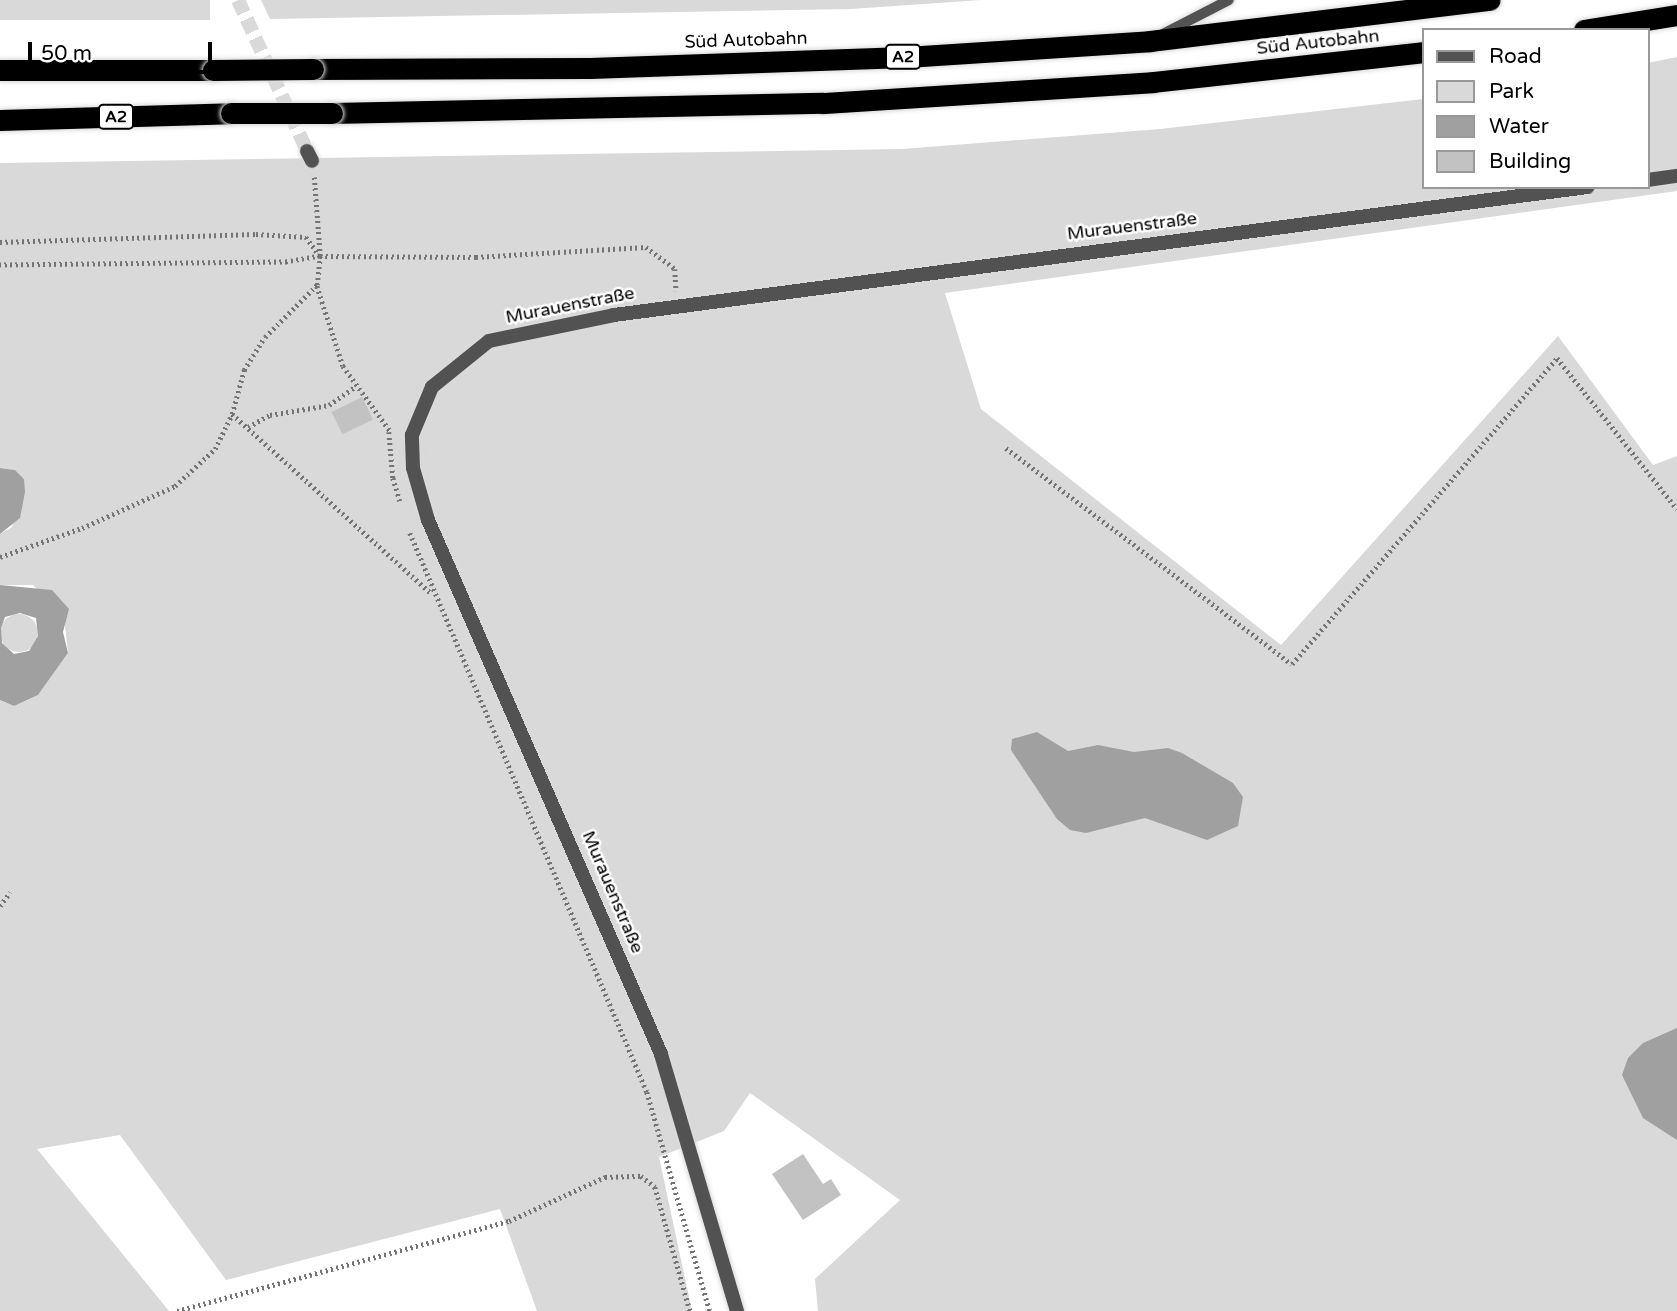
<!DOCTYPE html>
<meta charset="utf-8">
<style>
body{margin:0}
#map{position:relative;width:1677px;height:1311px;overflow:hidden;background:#fff;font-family:"Varela Round",sans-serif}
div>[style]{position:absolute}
.green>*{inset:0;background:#d9d9d9;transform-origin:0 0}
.round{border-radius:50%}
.water>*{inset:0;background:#a0a0a0}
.building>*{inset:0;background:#c2c2c2;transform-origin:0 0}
.street-tunnel>*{height:14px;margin-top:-7px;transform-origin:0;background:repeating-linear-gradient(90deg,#d9d9d9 0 14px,transparent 0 21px)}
.path>*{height:4.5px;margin-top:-2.25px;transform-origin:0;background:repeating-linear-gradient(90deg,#747474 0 2px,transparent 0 5.5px)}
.roads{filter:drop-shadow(0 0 2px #dbdbdb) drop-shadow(0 0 2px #dbdbdb)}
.lane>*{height:10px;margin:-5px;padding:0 5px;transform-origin:5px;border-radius:5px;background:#525252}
.street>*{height:14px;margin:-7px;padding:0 7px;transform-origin:7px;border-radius:7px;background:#525252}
.highway>*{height:21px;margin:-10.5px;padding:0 10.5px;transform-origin:10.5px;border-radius:10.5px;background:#000}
.bridges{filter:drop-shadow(0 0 2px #dbdbdb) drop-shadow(0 0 2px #dbdbdb)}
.highway-bridge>*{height:21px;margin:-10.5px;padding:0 10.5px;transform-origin:10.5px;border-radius:10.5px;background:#000}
span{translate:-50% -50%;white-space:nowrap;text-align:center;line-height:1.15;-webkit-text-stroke:5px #fff;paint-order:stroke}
.shield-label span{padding:2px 5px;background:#fff;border:2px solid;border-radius:5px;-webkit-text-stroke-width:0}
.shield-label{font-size:16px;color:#000;font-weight:700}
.street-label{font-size:18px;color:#000}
.legend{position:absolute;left:1422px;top:28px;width:228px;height:161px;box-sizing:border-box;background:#fff;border:2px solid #999;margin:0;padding:9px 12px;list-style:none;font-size:21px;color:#000}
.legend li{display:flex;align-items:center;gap:14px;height:35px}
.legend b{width:35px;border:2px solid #999}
.scale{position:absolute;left:28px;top:42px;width:184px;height:32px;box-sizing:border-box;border:4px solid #000;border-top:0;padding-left:9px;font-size:21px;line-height:24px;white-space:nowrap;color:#000;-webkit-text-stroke:5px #fff;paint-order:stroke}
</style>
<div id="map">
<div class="green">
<div style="left:0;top:0;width:210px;height:20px"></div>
<div style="clip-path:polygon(261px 0,981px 0,851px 9px,270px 19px)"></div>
<div style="clip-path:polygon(1677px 57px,1677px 191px,945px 293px,981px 409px,1281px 645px,1558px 336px,1653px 465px,1677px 456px,1677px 1311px,818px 1311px,815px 1279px,900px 1200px,750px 1093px,724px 1131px,659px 1157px,692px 1311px,537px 1311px,500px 1209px,226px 1280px,120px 1135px,37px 1149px,169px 1311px,0 1311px,0 700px,14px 706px,38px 695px,68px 653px,64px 616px,33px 585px,0 585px,0 534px,12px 527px,24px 479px,15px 470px,0 468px,0 163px,902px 149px,1160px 129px,1423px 99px,1423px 187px,1647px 187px,1647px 63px)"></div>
<div class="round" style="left:0;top:614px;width:38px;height:38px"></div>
</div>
<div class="water">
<div style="clip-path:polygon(0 468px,15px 470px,24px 479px,25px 492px,20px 518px,0 534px)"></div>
<div style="clip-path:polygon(evenodd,0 585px,52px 590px,69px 609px,63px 632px,68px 653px,38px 695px,14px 706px,0 700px,0 585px,20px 613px,36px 618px,38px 636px,29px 651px,14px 654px,2px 643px,1px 628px,5px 617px,20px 613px)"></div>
<div style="clip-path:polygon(1037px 732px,1068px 751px,1098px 745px,1134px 752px,1168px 748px,1182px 753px,1233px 783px,1243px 797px,1238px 826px,1207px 840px,1145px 818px,1086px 833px,1070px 830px,1057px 819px,1011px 750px,1012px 739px)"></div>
<div style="clip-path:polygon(1677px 1028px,1677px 1140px,1643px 1118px,1622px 1075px,1628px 1058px,1643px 1043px)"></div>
</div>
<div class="building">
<div style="left:362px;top:397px;width:25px;height:34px;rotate:64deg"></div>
<div style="clip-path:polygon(803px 1154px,823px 1184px,831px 1179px,841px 1195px,803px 1220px,772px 1174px)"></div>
</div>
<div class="street-tunnel">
<div style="left:238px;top:0;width:166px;rotate:65.4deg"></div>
</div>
<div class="path">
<div style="left:0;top:242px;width:256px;rotate:-1.8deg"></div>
<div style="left:256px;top:234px;width:50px;rotate:3.4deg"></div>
<div style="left:306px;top:237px;width:24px;rotate:54deg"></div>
<div style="left:320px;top:256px;width:34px;rotate:170deg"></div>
<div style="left:287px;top:262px;width:287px;rotate:179.4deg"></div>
<div style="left:320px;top:256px;width:156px;rotate:0.4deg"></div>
<div style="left:476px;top:257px;width:170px;rotate:-3.4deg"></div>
<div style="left:646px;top:247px;width:36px;rotate:37deg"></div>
<div style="left:675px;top:269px;width:22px;rotate:87deg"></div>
<div style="left:317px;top:286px;width:84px;rotate:72deg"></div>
<div style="left:343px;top:366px;width:82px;rotate:54deg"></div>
<div style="left:232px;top:414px;width:269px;rotate:42deg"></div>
<div style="left:248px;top:427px;width:25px;rotate:-29deg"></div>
<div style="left:270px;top:415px;width:60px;rotate:-9.6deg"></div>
<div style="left:329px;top:405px;width:33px;rotate:-35deg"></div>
<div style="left:389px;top:432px;width:46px;rotate:85deg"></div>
<div style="left:393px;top:478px;width:24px;rotate:73deg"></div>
<div style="left:1006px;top:448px;width:358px;rotate:37.1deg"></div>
<div style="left:1292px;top:664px;width:405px;rotate:-49.1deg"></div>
<div style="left:1557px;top:358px;width:193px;rotate:51.5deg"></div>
<div style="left:410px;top:533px;width:607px;rotate:67.02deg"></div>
<div style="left:647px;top:1092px;width:228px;rotate:74deg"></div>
<div style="left:0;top:557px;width:87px;rotate:-19.5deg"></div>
<div style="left:82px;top:528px;width:102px;rotate:-24.3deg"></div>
<div style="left:175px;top:486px;width:54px;rotate:-42.8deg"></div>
<div style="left:215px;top:449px;width:39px;rotate:-64deg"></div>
<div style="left:232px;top:414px;width:46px;rotate:-74.7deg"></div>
<div style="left:244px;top:370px;width:39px;rotate:-58deg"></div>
<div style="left:265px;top:337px;width:74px;rotate:-45deg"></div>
<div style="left:317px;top:285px;width:29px;rotate:-84deg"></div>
<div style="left:320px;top:256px;width:79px;rotate:-94.3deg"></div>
<div style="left:0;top:906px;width:17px;rotate:-54deg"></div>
<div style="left:177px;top:1311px;width:344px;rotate:-15.2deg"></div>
<div style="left:509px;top:1221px;width:106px;rotate:-24.6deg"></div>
<div style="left:605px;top:1177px;width:36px;rotate:-2deg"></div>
<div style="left:641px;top:1176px;width:18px;rotate:38deg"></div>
<div style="left:655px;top:1187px;width:129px;rotate:74.2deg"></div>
</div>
<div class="roads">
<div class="lane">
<div style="left:1163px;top:34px;width:74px;rotate:-27.3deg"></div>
</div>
<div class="street">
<div style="left:307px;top:151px;width:11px;rotate:63deg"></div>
<div style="left:1647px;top:180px;width:30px;rotate:-8deg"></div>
<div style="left:737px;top:1311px;width:268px;rotate:-106.5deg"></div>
<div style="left:661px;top:1054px;width:583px;rotate:-113.57deg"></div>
<div style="left:428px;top:520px;width:54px;rotate:-106.1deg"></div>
<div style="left:413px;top:468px;width:33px;rotate:-92deg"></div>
<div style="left:412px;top:435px;width:52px;rotate:-67.4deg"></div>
<div style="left:432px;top:387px;width:73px;rotate:-38.9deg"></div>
<div style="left:489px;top:341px;width:128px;rotate:-11.7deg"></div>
<div style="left:614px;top:315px;width:982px;rotate:-7.49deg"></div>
</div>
<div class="highway">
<div style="left:1584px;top:30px;width:94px;rotate:-9.2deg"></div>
<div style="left:313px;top:69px;width:277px;rotate:-0.2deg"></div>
<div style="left:590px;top:68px;width:315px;rotate:-2deg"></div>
<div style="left:905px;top:57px;width:246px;rotate:-3.7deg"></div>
<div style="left:1150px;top:41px;width:342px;rotate:-6.9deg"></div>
<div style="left:0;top:70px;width:213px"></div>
<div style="left:332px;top:113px;width:491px;rotate:-1.2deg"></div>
<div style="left:823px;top:103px;width:331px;rotate:-3.6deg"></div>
<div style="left:1153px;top:82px;width:272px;rotate:-6.3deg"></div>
<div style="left:0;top:120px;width:231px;rotate:-1.7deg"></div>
</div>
</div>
<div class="bridges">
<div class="highway-bridge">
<div style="left:213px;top:70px;width:100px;rotate:-0.6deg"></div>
<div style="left:231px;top:113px;width:101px"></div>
</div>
</div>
<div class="shield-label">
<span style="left:903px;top:57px">A2</span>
<span style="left:116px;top:117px">A2</span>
</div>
<div class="street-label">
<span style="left:746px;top:40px;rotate:-2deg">Süd Autobahn</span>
<span style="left:1318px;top:42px;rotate:-6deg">Süd Autobahn</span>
<span style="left:1132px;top:226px;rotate:-7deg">Murauenstraße</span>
<span style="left:570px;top:305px;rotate:-11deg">Murauenstraße</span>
<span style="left:613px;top:892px;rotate:67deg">Murauenstraße</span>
</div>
<ul class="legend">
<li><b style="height:9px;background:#525252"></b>Road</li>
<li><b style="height:19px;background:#d9d9d9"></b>Park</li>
<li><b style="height:19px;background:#a0a0a0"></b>Water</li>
<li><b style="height:19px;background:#c2c2c2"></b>Building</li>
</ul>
<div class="scale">50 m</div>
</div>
